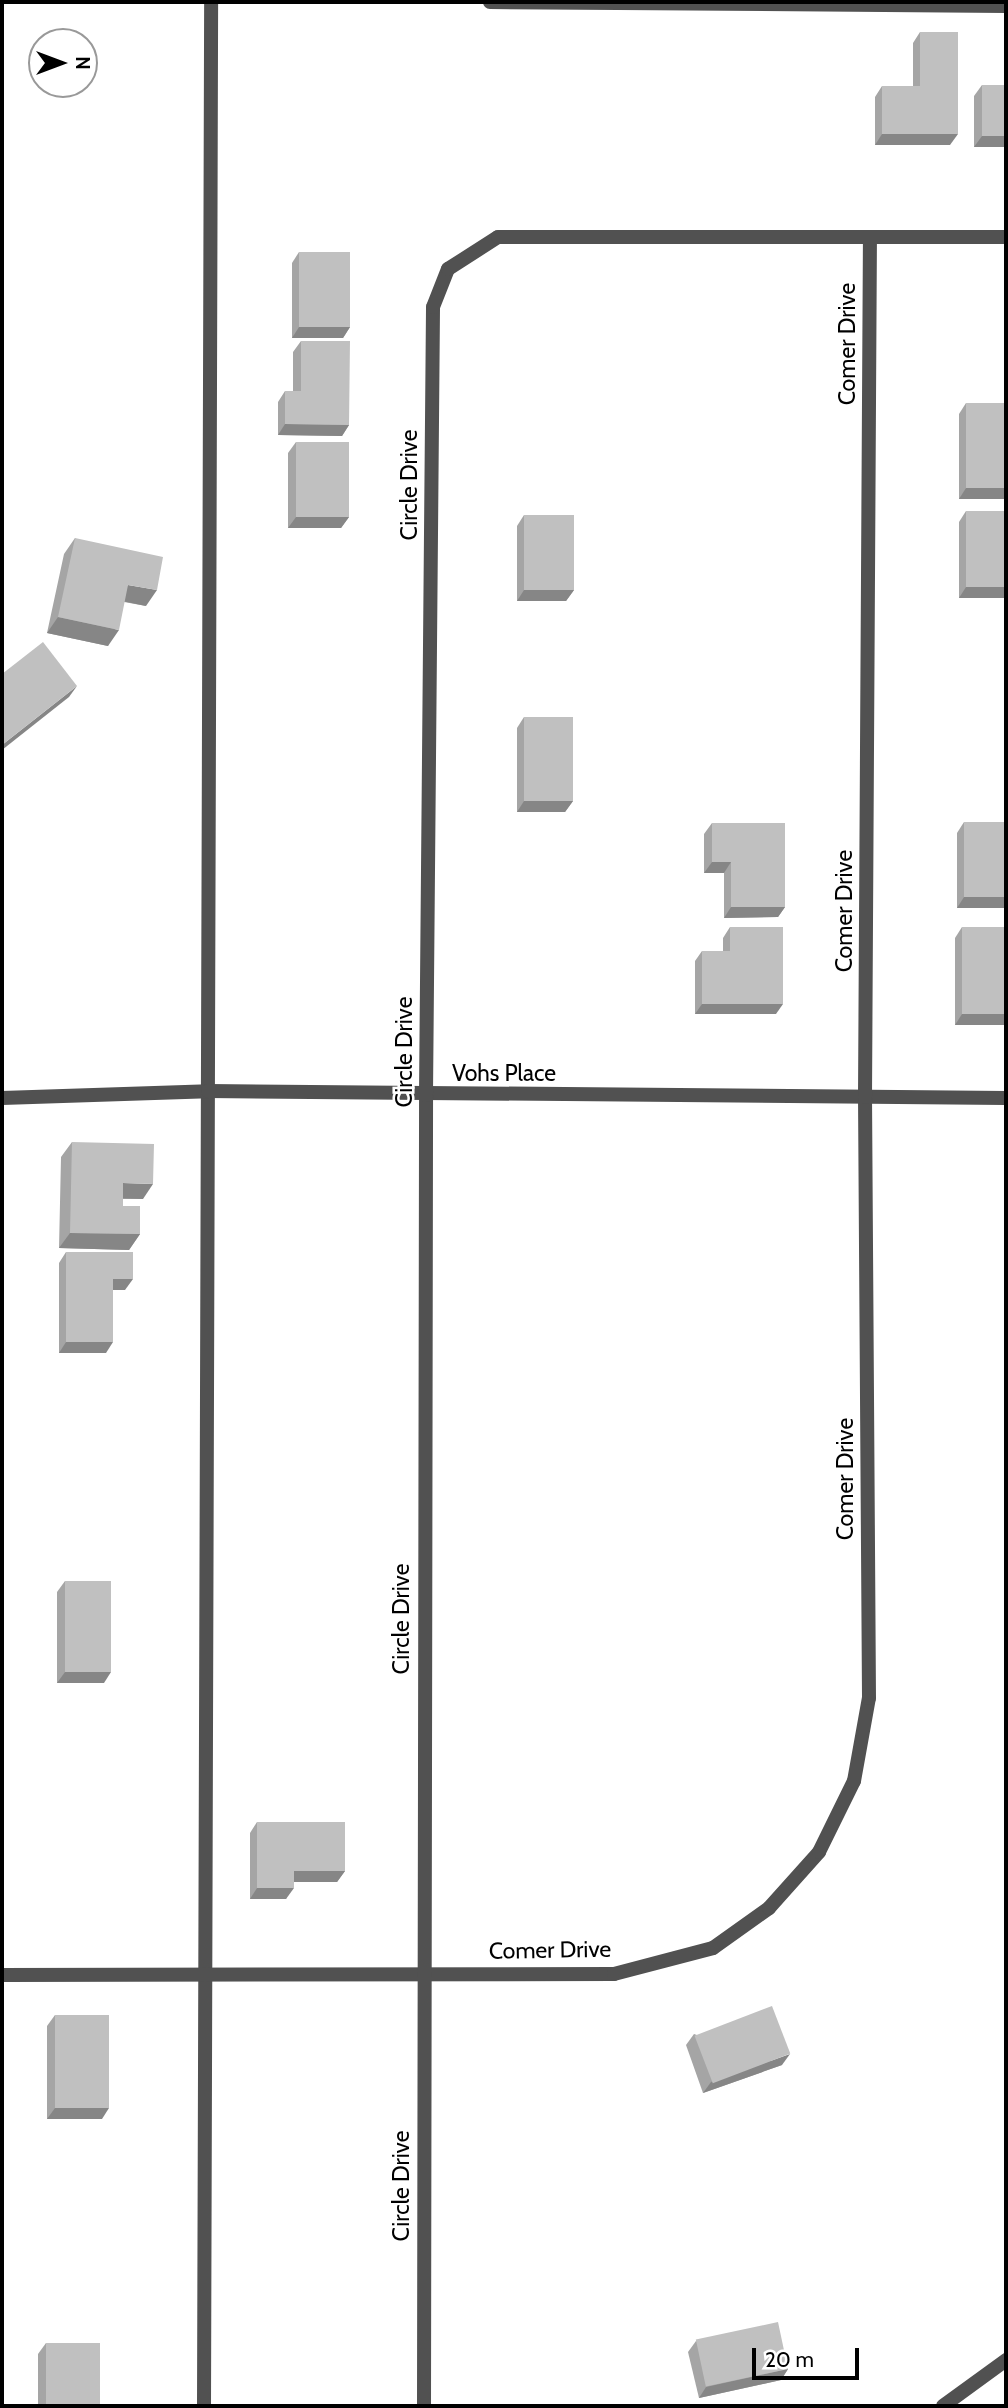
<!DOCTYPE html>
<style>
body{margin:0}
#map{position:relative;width:1008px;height:2408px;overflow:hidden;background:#fff;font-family:Cabin,sans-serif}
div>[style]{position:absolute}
.service>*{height:14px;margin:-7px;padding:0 7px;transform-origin:7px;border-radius:7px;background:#515151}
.minor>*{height:14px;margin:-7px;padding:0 7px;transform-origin:7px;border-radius:7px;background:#515151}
.wall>*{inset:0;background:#a5a5a5}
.shaded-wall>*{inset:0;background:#868686}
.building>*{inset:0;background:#c0c0c0;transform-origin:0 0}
span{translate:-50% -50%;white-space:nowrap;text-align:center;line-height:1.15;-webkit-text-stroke:5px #fff;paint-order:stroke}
.street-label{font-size:23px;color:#000}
.frame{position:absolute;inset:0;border:4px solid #000;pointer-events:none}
.north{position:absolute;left:28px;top:28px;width:70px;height:70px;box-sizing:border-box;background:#fff;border:2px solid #999;border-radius:50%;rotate:90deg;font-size:19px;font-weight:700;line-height:28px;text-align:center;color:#000}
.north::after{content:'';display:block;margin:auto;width:24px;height:32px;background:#000;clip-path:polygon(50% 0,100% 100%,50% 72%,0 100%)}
.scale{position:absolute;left:752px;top:2348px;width:107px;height:32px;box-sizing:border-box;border:4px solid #000;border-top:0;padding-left:9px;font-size:21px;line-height:24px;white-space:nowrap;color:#000;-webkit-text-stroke:5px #fff;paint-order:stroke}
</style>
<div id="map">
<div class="service">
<div style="left:490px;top:2px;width:516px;rotate:0.44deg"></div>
<div style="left:204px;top:2406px;width:2404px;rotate:-89.83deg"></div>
</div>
<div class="minor">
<div style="left:2px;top:1098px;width:206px;rotate:-1.9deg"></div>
<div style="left:208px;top:1091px;width:798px;rotate:0.5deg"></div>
<div style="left:2px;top:1975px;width:612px;rotate:-0.09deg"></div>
<div style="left:614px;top:1974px;width:102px;rotate:-14.7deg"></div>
<div style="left:713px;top:1948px;width:69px;rotate:-35.5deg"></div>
<div style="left:769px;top:1908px;width:75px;rotate:-48.2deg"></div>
<div style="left:819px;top:1852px;width:79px;rotate:-63.8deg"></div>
<div style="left:854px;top:1781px;width:84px;rotate:-79.8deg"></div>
<div style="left:869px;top:1698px;width:601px;rotate:-90.38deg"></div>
<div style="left:865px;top:1097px;width:860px;rotate:-89.67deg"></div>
<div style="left:424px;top:2406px;width:1311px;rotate:-89.91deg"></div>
<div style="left:426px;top:1095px;width:788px;rotate:-89.49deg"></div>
<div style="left:433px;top:307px;width:41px;rotate:-68.5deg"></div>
<div style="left:448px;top:269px;width:59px;rotate:-32.6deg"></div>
<div style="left:498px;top:237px;width:508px"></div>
<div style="left:943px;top:2406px;width:78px;rotate:-36.1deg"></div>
</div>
<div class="wall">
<div style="clip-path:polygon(920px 32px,950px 145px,875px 145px,875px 97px,882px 86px,913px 86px,913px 43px)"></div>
<div style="clip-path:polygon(982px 85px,1006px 147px,974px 147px,974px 96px)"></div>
<div style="clip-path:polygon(299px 252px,350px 327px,343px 338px,292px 338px,292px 263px)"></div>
<div style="clip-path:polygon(301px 341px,349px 425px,342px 436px,278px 435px,278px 402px,285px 391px,293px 391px,293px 352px)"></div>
<div style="clip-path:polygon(966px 403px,1006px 499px,959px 499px,959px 414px)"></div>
<div style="clip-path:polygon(296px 442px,349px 517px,341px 528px,288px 528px,288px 453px)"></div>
<div style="clip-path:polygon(966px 511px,1006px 598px,959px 598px,959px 522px)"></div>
<div style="clip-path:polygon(524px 515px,574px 590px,566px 601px,517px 601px,517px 526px)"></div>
<div style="clip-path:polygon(75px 538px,146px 606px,124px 602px,108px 646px,47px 633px,64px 554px)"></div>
<div style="clip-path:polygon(524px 717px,573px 801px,565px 812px,517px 812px,517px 728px)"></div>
<div style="clip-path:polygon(964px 822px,1006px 908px,957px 908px,957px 833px)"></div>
<div style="clip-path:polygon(712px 823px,785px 907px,778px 917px,724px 918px,724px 873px,704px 873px,704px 834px)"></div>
<div style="clip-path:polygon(730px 927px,776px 1014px,695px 1014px,695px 961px,702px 951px,723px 951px,723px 938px)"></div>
<div style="clip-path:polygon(962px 927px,1004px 1025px,955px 1025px,955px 938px)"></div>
<div style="clip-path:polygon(72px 1142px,143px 1199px,123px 1199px,123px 1206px,140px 1234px,129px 1250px,59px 1248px,61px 1157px)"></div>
<div style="clip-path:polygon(66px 1252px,125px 1290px,113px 1290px,106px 1353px,59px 1353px,59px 1263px)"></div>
<div style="clip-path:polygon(65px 1581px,104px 1683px,57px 1683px,57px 1592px)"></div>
<div style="clip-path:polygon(257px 1822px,345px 1871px,337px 1882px,294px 1882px,286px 1899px,250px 1899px,250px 1833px)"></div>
<div style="clip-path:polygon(55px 2015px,102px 2119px,47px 2119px,47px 2026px)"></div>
<div style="clip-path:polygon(694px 2034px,782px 2065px,703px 2093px,686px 2045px)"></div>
<div style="clip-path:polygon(696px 2341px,788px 2369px,781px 2380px,699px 2398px,688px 2352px)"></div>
<div style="clip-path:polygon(46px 2343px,100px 2406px,38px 2406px,38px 2354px)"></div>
</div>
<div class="shaded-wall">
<div style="clip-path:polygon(882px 134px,958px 134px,950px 145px,875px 145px)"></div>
<div style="clip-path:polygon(982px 136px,1006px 136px,1006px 147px,974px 147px)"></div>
<div style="clip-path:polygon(299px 327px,350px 327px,343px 338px,292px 338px)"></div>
<div style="clip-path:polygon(285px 424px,349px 425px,342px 436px,278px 435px)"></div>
<div style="clip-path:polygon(966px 488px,1006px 488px,1006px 499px,959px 499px)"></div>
<div style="clip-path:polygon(296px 517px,349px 517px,341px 528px,288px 528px)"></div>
<div style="clip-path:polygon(128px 585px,157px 590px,146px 606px,117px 600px)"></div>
<div style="clip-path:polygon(966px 587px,1006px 587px,1006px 598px,959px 598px)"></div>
<div style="clip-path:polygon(524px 590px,574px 590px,566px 601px,517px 601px)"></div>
<div style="clip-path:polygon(58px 617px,119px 630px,108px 646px,47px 633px)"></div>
<div style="clip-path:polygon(77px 686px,69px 697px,2px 750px,2px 745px)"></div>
<div style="clip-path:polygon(524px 801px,573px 801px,565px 812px,517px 812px)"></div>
<div style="clip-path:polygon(712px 862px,731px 862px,724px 873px,704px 873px)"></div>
<div style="clip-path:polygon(964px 897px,1006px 897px,1006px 908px,957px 908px)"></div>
<div style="clip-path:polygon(731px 907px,785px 907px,778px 917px,724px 918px)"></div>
<div style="clip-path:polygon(702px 1004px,783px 1004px,776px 1014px,695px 1014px)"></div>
<div style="clip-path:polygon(962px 1014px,1006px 1014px,1006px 1022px,1004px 1025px,955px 1025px)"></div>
<div style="clip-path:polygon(123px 1183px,153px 1184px,143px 1199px,112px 1198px)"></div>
<div style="clip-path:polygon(70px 1233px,140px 1234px,129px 1250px,59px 1248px)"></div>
<div style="clip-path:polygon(113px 1279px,133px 1279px,125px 1290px,106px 1290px)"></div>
<div style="clip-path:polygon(66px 1342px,113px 1342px,106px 1353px,59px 1353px)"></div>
<div style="clip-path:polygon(65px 1672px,111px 1672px,104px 1683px,57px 1683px)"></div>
<div style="clip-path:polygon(294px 1871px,345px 1871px,337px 1882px,286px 1882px)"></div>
<div style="clip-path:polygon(257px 1888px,294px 1888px,286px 1899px,250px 1899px)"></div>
<div style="clip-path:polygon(790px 2054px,782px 2065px,703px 2093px,711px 2082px)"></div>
<div style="clip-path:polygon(55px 2108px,109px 2108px,102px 2119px,47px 2119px)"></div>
<div style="clip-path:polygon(788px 2369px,781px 2380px,699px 2398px,706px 2387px)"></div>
</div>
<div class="building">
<div style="clip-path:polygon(920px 32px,958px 32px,958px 134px,882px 134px,882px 86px,920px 86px)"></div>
<div style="left:982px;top:85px;width:24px;height:51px"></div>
<div style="left:299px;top:252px;width:51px;height:75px"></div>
<div style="clip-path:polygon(301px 341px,350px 341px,349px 425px,285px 424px,285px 391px,301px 391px)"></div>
<div style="left:966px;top:403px;width:40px;height:85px"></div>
<div style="left:296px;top:442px;width:53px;height:75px"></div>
<div style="left:966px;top:511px;width:40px;height:76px"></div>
<div style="left:524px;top:515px;width:50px;height:75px"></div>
<div style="clip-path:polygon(75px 538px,163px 557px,157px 590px,128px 585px,119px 630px,58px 617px)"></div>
<div style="clip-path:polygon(43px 642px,77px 686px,2px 745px,2px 674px)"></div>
<div style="left:524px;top:717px;width:49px;height:84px"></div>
<div style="left:964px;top:822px;width:42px;height:75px"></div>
<div style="clip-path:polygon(712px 823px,785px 823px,785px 907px,731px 907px,731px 862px,712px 862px)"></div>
<div style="clip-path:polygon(730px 927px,783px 927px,783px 1004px,702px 1004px,702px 951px,730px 951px)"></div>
<div style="left:962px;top:927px;width:44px;height:87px"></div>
<div style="clip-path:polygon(72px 1142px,154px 1144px,153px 1184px,123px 1183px,123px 1206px,140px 1206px,140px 1234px,70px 1233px)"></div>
<div style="clip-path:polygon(66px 1252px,133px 1252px,133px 1279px,113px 1279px,113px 1342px,66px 1342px)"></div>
<div style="left:65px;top:1581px;width:46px;height:91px"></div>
<div style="clip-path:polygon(257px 1822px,345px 1822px,345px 1871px,294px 1871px,294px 1888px,257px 1888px)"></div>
<div style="left:772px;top:2006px;width:51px;height:83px;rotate:69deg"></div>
<div style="left:55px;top:2015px;width:54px;height:93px"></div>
<div style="left:778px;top:2322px;width:48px;height:84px;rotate:78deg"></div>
<div style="left:46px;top:2343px;width:54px;height:63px"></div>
</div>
<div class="street-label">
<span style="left:847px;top:344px;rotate:-90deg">Comer Drive</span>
<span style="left:409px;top:485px;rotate:-90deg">Circle Drive</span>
<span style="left:844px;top:911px;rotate:-90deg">Comer Drive</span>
<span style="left:404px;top:1052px;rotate:-90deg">Circle Drive</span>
<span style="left:504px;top:1073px">Vohs Place</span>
<span style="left:845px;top:1479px;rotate:-90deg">Comer Drive</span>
<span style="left:401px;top:1619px;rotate:-90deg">Circle Drive</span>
<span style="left:550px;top:1950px;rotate:-1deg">Comer Drive</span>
<span style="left:401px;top:2186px;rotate:-90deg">Circle Drive</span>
</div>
<div class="frame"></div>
<div class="north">N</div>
<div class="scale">20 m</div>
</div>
